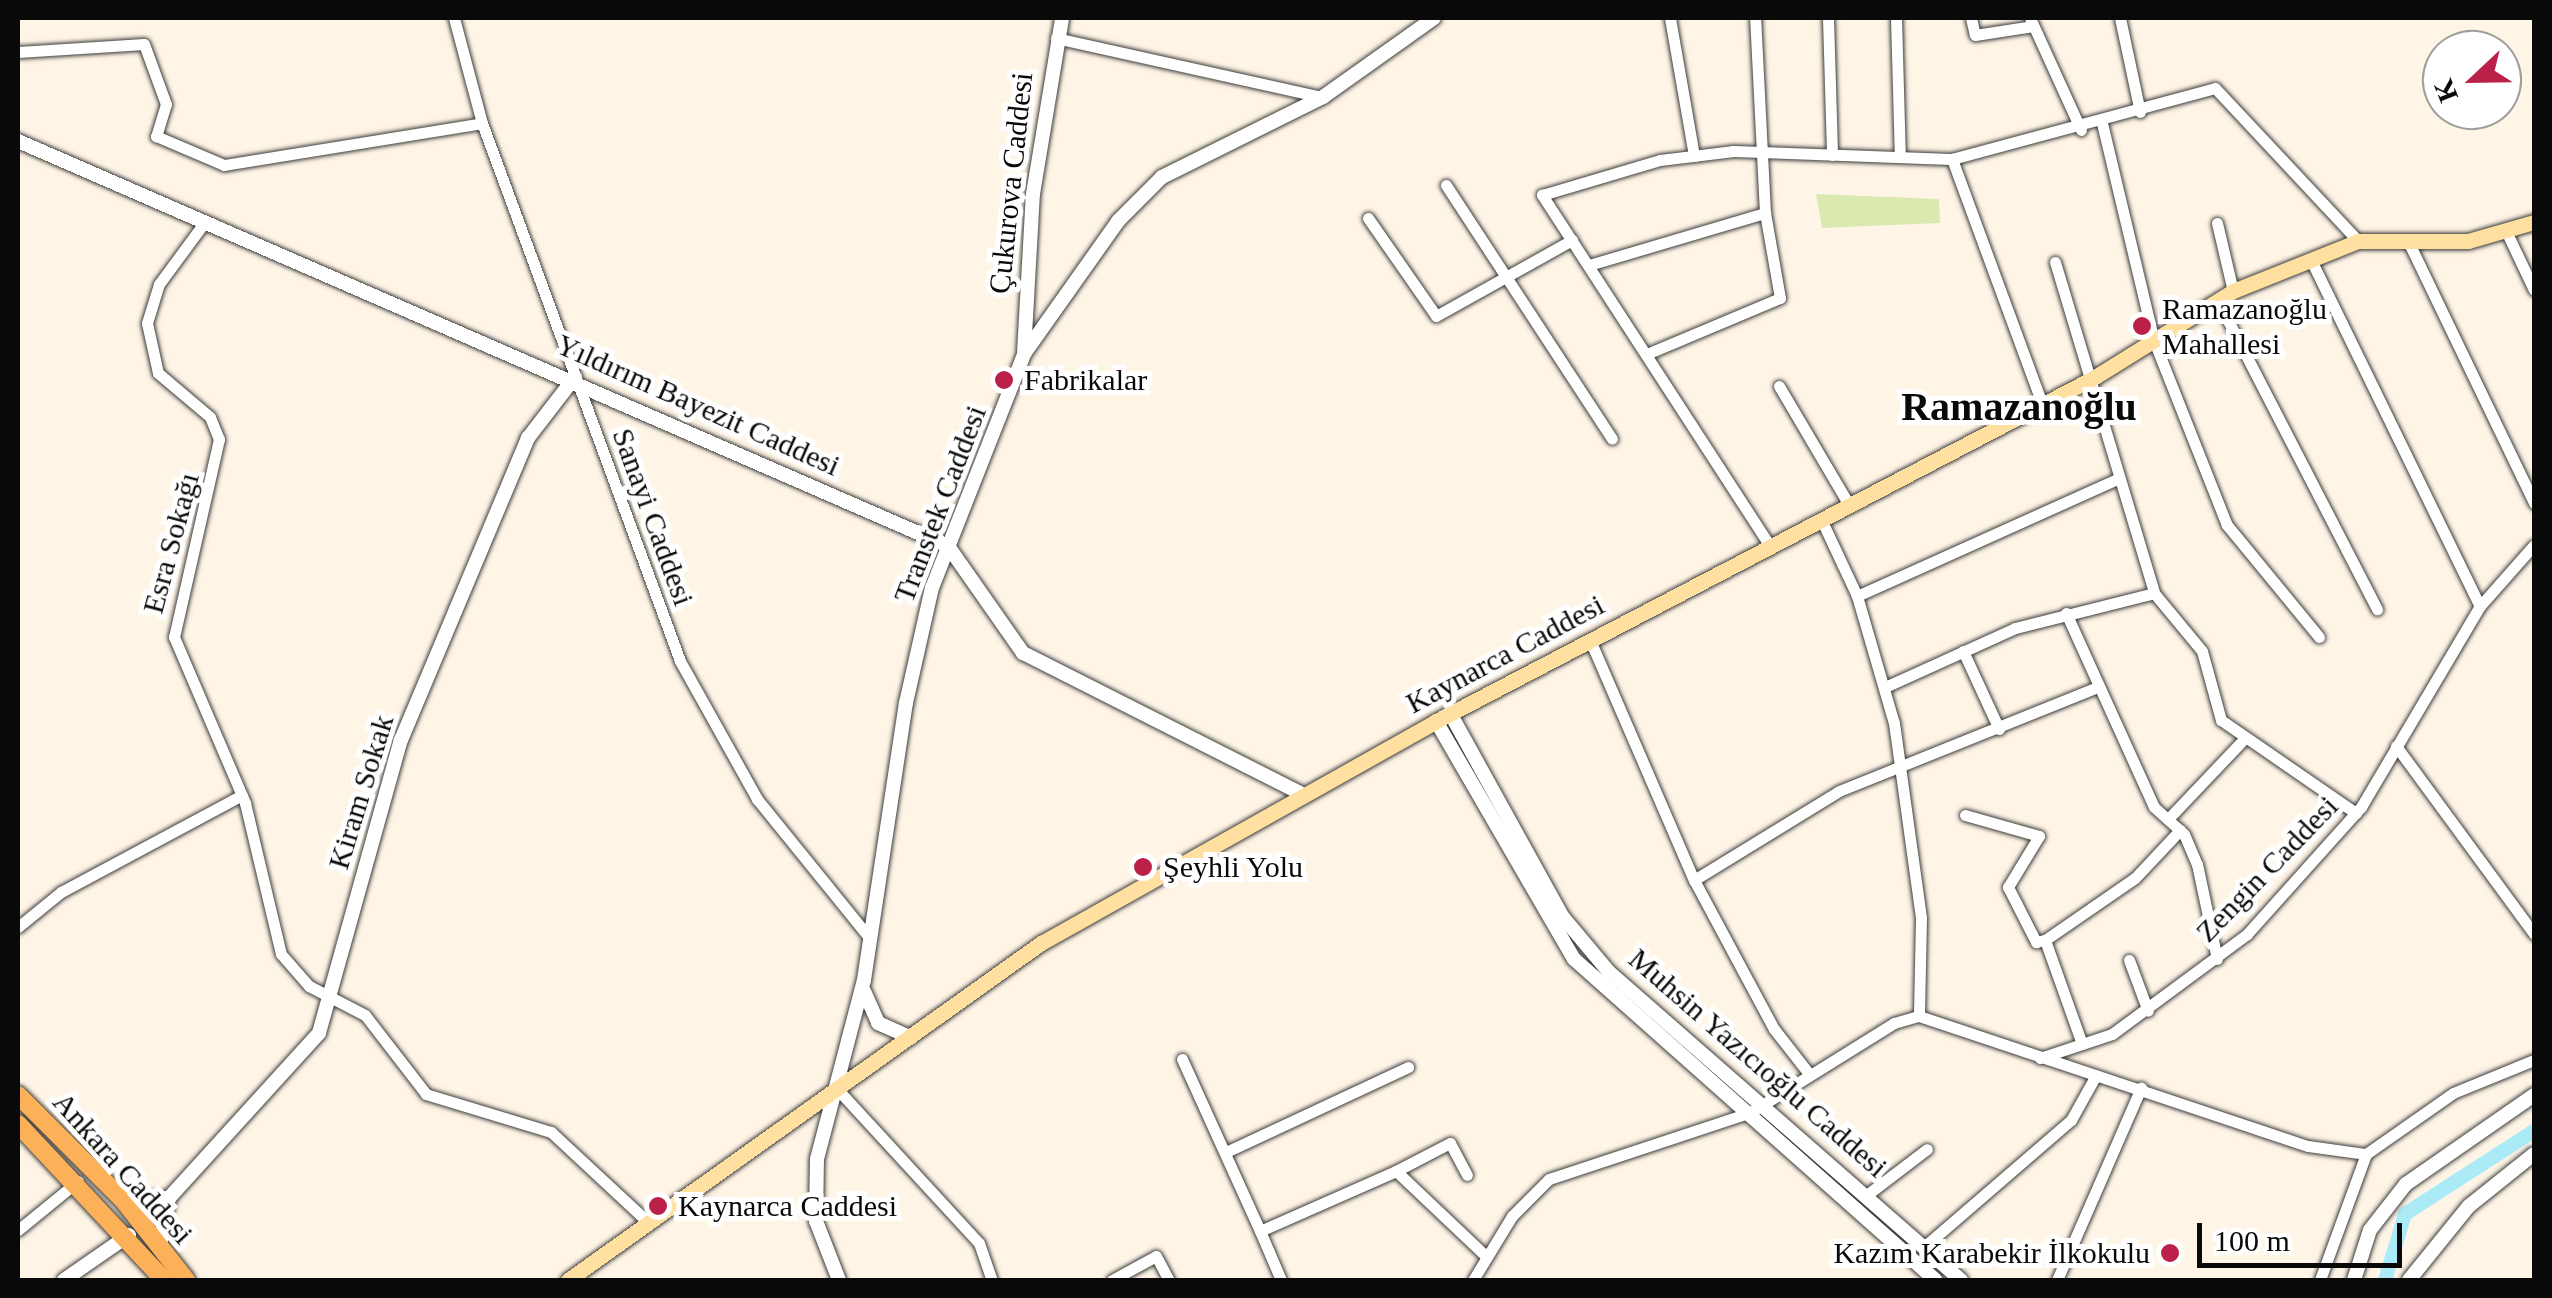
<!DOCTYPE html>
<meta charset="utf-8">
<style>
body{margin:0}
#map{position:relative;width:2552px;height:1298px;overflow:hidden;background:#fff5e6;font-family:"Times New Roman",serif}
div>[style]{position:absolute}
.green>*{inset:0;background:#dae9b0}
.canal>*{height:14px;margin:-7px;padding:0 7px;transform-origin:7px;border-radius:7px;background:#aaebf7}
.roads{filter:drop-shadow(0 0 2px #3c3c3c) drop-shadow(0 0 2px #3c3c3c)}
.minor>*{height:11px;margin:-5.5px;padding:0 5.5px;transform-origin:5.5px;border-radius:5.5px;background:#fff}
.tertiary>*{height:14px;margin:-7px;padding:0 7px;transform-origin:7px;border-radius:7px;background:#fff}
.secondary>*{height:15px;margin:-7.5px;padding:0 7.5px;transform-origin:7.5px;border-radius:7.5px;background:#ffe0a1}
.primary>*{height:18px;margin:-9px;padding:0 9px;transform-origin:9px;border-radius:9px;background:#fcb158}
.dots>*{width:28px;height:28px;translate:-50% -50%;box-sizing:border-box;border:5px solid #fff;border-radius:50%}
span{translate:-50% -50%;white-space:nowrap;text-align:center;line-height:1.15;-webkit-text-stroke:10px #fff;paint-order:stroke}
.street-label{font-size:30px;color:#090909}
.poi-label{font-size:30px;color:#090909}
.left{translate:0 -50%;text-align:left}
.right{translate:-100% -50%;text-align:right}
.district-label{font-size:40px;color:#090909;font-weight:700}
.frame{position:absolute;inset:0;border:20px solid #090909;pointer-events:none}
.north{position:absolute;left:2422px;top:30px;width:100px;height:100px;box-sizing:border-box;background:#fff;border:2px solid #9d9d9d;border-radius:50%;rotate:248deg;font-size:28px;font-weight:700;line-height:40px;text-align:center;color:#090909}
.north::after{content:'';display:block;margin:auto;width:35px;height:45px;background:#bb2049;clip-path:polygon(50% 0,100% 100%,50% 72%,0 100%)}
.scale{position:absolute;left:2197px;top:1223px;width:205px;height:45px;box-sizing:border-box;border:5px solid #090909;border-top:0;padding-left:12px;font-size:30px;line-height:35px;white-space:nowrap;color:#090909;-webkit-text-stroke:8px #fff;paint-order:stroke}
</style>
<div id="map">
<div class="green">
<div style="clip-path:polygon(1816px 194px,1939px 199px,1940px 223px,1822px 228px)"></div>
</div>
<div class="canal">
<div style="left:2385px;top:1280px;width:69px;rotate:-73.1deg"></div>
<div style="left:2405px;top:1214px;width:153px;rotate:-32.8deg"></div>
</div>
<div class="roads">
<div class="minor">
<div style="left:454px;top:18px;width:109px;rotate:75.1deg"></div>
<div style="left:482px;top:123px;width:573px;rotate:69.79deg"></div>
<div style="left:680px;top:661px;width:158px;rotate:60.8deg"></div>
<div style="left:757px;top:799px;width:175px;rotate:51deg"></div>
<div style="left:1670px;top:18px;width:140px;rotate:80.1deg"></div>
<div style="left:1828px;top:18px;width:137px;rotate:88.3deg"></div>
<div style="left:1896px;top:18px;width:139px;rotate:88.4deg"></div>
<div style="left:1971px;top:18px;width:17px;rotate:77deg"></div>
<div style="left:1975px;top:35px;width:59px;rotate:-8.8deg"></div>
<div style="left:2030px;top:18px;width:123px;rotate:65.5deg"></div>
<div style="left:2120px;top:18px;width:96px;rotate:78deg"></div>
<div style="left:1056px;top:38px;width:273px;rotate:12.5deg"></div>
<div style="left:18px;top:52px;width:126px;rotate:-3.6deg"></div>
<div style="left:144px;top:44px;width:64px;rotate:69.9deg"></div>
<div style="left:166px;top:104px;width:34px;rotate:107deg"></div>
<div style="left:156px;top:136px;width:74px;rotate:23.1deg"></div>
<div style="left:224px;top:165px;width:261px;rotate:-9.2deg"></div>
<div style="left:2102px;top:123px;width:224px;rotate:76.6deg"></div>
<div style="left:2154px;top:341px;width:198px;rotate:68.4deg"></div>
<div style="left:2227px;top:525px;width:145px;rotate:50.6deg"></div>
<div style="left:1952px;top:159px;width:261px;rotate:69.8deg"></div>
<div style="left:1446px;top:185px;width:303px;rotate:56.8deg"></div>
<div style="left:1368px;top:218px;width:119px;rotate:55.2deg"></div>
<div style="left:1436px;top:316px;width:156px;rotate:-29.2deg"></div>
<div style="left:204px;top:223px;width:76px;rotate:126.4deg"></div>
<div style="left:159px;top:284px;width:41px;rotate:107.1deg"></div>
<div style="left:147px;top:323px;width:51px;rotate:77.6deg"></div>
<div style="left:158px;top:373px;width:68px;rotate:40.2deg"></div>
<div style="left:210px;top:417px;width:24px;rotate:68deg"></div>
<div style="left:219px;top:439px;width:203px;rotate:102.8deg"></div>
<div style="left:174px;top:637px;width:181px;rotate:66.8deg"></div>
<div style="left:245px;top:803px;width:155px;rotate:76.6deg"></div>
<div style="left:281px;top:954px;width:43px;rotate:48.8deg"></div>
<div style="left:309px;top:986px;width:63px;rotate:27.4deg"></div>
<div style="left:365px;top:1015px;width:100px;rotate:52.3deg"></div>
<div style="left:426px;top:1094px;width:131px;rotate:16.9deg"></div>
<div style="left:551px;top:1132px;width:132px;rotate:42.9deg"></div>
<div style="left:2217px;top:223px;width:70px;rotate:76.8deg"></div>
<div style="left:2506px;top:231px;width:65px;rotate:64.6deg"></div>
<div style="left:2408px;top:241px;width:291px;rotate:64.3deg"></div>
<div style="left:2311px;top:260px;width:385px;rotate:64deg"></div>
<div style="left:2055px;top:262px;width:345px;rotate:73.3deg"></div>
<div style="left:2154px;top:593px;width:75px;rotate:50.4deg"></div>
<div style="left:2202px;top:651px;width:72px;rotate:74.6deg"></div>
<div style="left:2221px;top:720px;width:164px;rotate:34.6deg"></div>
<div style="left:1589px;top:265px;width:184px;rotate:-16.5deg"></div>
<div style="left:2218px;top:301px;width:347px;rotate:62.7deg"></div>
<div style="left:1649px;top:353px;width:142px;rotate:-22.8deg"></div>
<div style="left:1780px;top:298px;width:86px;rotate:-100deg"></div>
<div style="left:1765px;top:213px;width:195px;rotate:-92.9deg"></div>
<div style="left:1779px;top:386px;width:138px;rotate:59.5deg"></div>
<div style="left:1821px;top:519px;width:85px;rotate:64.9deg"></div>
<div style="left:1857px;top:596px;width:132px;rotate:73.8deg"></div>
<div style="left:1894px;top:723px;width:197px;rotate:82.1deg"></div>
<div style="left:1921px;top:918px;width:98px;rotate:91.2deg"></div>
<div style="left:1770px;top:546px;width:419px;rotate:-123deg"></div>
<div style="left:1542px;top:195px;width:123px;rotate:-16.5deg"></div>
<div style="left:1660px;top:160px;width:74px;rotate:-7deg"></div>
<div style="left:1733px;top:151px;width:219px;rotate:2.1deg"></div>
<div style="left:1952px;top:159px;width:272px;rotate:-15.1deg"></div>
<div style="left:2215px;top:88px;width:209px;rotate:46.9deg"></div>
<div style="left:1857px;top:596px;width:287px;rotate:-24.2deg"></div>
<div style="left:2066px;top:613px;width:213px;rotate:65.6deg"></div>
<div style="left:2154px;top:807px;width:40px;rotate:42deg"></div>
<div style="left:2184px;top:834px;width:33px;rotate:67deg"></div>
<div style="left:2197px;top:864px;width:97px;rotate:78.1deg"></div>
<div style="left:1590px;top:640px;width:262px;rotate:66.6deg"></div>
<div style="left:1694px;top:880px;width:169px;rotate:61.8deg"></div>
<div style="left:1774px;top:1029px;width:58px;rotate:52deg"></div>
<div style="left:1963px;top:651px;width:86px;rotate:65.2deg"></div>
<div style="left:1885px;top:687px;width:143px;rotate:-24.4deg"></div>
<div style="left:2015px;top:628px;width:143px;rotate:-14.1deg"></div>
<div style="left:2396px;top:746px;width:233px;rotate:53.7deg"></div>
<div style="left:1965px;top:815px;width:77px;rotate:15.8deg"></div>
<div style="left:2039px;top:836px;width:60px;rotate:121.3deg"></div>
<div style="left:2008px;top:887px;width:62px;rotate:63deg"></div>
<div style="left:2036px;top:942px;width:9px;rotate:-13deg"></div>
<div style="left:2168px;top:819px;width:110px;rotate:-46.5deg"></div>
<div style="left:1694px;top:880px;width:170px;rotate:-31.5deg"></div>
<div style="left:1839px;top:791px;width:279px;rotate:-21.9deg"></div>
<div style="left:18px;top:927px;width:55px;rotate:-39.1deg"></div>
<div style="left:61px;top:892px;width:205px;rotate:-28.2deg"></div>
<div style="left:2129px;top:960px;width:54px;rotate:69.6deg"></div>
<div style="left:2082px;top:1044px;width:110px;rotate:-109.6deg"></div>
<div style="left:2045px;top:940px;width:109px;rotate:-34.6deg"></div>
<div style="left:2135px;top:878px;width:66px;rotate:-46.8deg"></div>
<div style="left:2040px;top:1058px;width:76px;rotate:-18.4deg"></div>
<div style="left:2112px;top:1034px;width:168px;rotate:-36.5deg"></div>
<div style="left:2247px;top:934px;width:171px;rotate:-48.1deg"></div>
<div style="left:2361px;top:807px;width:234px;rotate:-59.4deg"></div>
<div style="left:2480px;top:606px;width:81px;rotate:-48.5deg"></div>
<div style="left:1182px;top:1059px;width:189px;rotate:65.6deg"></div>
<div style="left:840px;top:1092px;width:205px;rotate:47.4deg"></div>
<div style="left:979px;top:1243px;width:39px;rotate:71deg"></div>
<div style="left:1226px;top:1152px;width:201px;rotate:-25deg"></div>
<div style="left:2366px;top:1154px;width:106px;rotate:-35deg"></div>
<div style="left:2453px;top:1093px;width:87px;rotate:-22.2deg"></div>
<div style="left:1396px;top:1171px;width:61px;rotate:-27.4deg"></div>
<div style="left:1450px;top:1143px;width:36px;rotate:62deg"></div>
<div style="left:1868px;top:1194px;width:74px;rotate:-37.3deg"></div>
<div style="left:18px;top:1230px;width:77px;rotate:-39.2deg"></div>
<div style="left:1925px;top:1246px;width:193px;rotate:-40.8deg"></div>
<div style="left:2071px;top:1120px;width:51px;rotate:-60.9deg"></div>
<div style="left:1112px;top:1280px;width:50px;rotate:-28.6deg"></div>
<div style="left:1156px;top:1256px;width:27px;rotate:62deg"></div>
<div style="left:1281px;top:1280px;width:53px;rotate:-113.2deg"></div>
<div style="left:1260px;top:1231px;width:149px;rotate:-23.8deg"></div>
<div style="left:1396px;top:1171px;width:125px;rotate:43.4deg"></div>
<div style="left:1473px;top:1280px;width:75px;rotate:-58.6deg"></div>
<div style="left:1512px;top:1216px;width:52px;rotate:-45deg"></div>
<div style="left:1549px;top:1179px;width:213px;rotate:-18.3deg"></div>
<div style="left:1751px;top:1112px;width:168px;rotate:-31.9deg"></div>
<div style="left:1894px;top:1023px;width:26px;rotate:-16deg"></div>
<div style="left:1919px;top:1016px;width:410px;rotate:18.5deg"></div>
<div style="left:2308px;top:1146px;width:59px;rotate:7.9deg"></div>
<div style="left:2366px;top:1154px;width:134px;rotate:110.1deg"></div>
<div style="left:2057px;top:1280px;width:210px;rotate:-66.4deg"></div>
</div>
<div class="tertiary">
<div style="left:18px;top:141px;width:1014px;rotate:23.53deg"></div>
<div style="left:948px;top:546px;width:131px;rotate:55deg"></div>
<div style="left:1023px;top:653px;width:310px;rotate:26.8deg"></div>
<div style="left:1024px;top:353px;width:159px;rotate:-86.8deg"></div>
<div style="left:1033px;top:194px;width:178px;rotate:-80.6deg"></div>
<div style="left:1450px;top:713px;width:232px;rotate:61.1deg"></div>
<div style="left:1562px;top:916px;width:73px;rotate:50deg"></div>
<div style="left:1609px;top:972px;width:468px;rotate:41.2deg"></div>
<div style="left:1436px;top:721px;width:275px;rotate:59.9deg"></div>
<div style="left:1574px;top:959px;width:483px;rotate:41.6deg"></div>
<div style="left:864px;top:991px;width:35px;rotate:66deg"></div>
<div style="left:878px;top:1023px;width:36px;rotate:24deg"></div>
<div style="left:169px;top:1198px;width:223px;rotate:-47.7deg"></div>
<div style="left:319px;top:1033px;width:304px;rotate:-74.4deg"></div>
<div style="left:401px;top:740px;width:328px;rotate:-67.2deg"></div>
<div style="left:528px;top:438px;width:77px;rotate:-52.4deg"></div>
<div style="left:123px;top:1200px;width:46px;rotate:-2.5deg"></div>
<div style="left:160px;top:1245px;width:48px;rotate:-79.2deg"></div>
<div style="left:64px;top:1280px;width:79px;rotate:-34.7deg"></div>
<div style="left:839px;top:1280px;width:63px;rotate:-111.3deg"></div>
<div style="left:816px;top:1221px;width:62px;rotate:-89.1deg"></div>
<div style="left:817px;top:1159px;width:185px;rotate:-75.3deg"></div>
<div style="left:864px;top:980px;width:280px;rotate:-81.4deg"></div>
<div style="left:906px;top:703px;width:118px;rotate:-77.3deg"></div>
<div style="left:932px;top:588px;width:251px;rotate:-68.5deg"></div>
<div style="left:1024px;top:354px;width:163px;rotate:-54.7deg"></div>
<div style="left:1118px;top:221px;width:62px;rotate:-45deg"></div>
<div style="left:1162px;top:177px;width:180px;rotate:-26.4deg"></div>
<div style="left:1323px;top:97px;width:136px;rotate:-35.4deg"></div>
<div style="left:2354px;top:1280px;width:52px;rotate:-72.3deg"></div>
<div style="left:2370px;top:1230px;width:58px;rotate:-52deg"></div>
<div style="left:2406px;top:1184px;width:156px;rotate:-34.8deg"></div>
<div style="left:2409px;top:1280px;width:95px;rotate:-51deg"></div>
<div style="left:2469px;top:1206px;width:83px;rotate:-38.7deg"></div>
</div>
<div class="secondary">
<div style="left:568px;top:1280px;width:581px;rotate:-35.47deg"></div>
<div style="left:1041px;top:943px;width:453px;rotate:-29.3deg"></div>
<div style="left:1436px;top:721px;width:743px;rotate:-27.56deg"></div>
<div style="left:2095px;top:377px;width:163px;rotate:-31.9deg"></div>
<div style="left:2233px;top:291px;width:135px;rotate:-21.8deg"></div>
<div style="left:2358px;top:241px;width:110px"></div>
<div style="left:2468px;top:241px;width:69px;rotate:-16.1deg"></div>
</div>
<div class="primary">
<div style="left:18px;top:1095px;width:148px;rotate:45deg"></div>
<div style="left:123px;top:1200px;width:102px;rotate:51.8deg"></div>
<div style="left:18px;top:1124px;width:214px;rotate:46.9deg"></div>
</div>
</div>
<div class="dots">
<div style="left:2142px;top:326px;background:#bb2049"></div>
<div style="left:1004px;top:380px;background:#bb2049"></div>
<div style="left:1143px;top:867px;background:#bb2049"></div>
<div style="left:658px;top:1206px;background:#bb2049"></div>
<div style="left:2170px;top:1253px;background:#bb2049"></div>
</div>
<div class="street-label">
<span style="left:1011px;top:183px;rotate:-84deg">Çukurova Caddesi</span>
<span style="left:698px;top:405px;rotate:24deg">Yıldırım Bayezit Caddesi</span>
<span style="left:940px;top:504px;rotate:-69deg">Transtek Caddesi</span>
<span style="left:653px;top:517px;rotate:70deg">Sanayi Caddesi</span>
<span style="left:171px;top:543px;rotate:-75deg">Esra Sokağı</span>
<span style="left:1505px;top:654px;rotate:-28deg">Kaynarca Caddesi</span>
<span style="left:361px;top:792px;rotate:-73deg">Kiram Sokak</span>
<span style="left:2267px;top:869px;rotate:-46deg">Zengin Caddesi</span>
<span style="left:1758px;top:1063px;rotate:41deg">Muhsin Yazıcıoğlu Caddesi</span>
<span style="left:123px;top:1168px;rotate:48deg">Ankara Caddesi</span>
</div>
<div class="poi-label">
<span class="left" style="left:2162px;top:326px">Ramazanoğlu<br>Mahallesi</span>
<span class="left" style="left:1024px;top:380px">Fabrikalar</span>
<span class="left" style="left:1163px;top:867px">Şeyhli Yolu</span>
<span class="left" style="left:678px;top:1206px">Kaynarca Caddesi</span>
<span class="right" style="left:2150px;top:1253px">Kazım Karabekir İlkokulu</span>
</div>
<div class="district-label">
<span style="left:2019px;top:407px">Ramazanoğlu</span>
</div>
<div class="frame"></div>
<div class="north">K</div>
<div class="scale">100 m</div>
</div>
